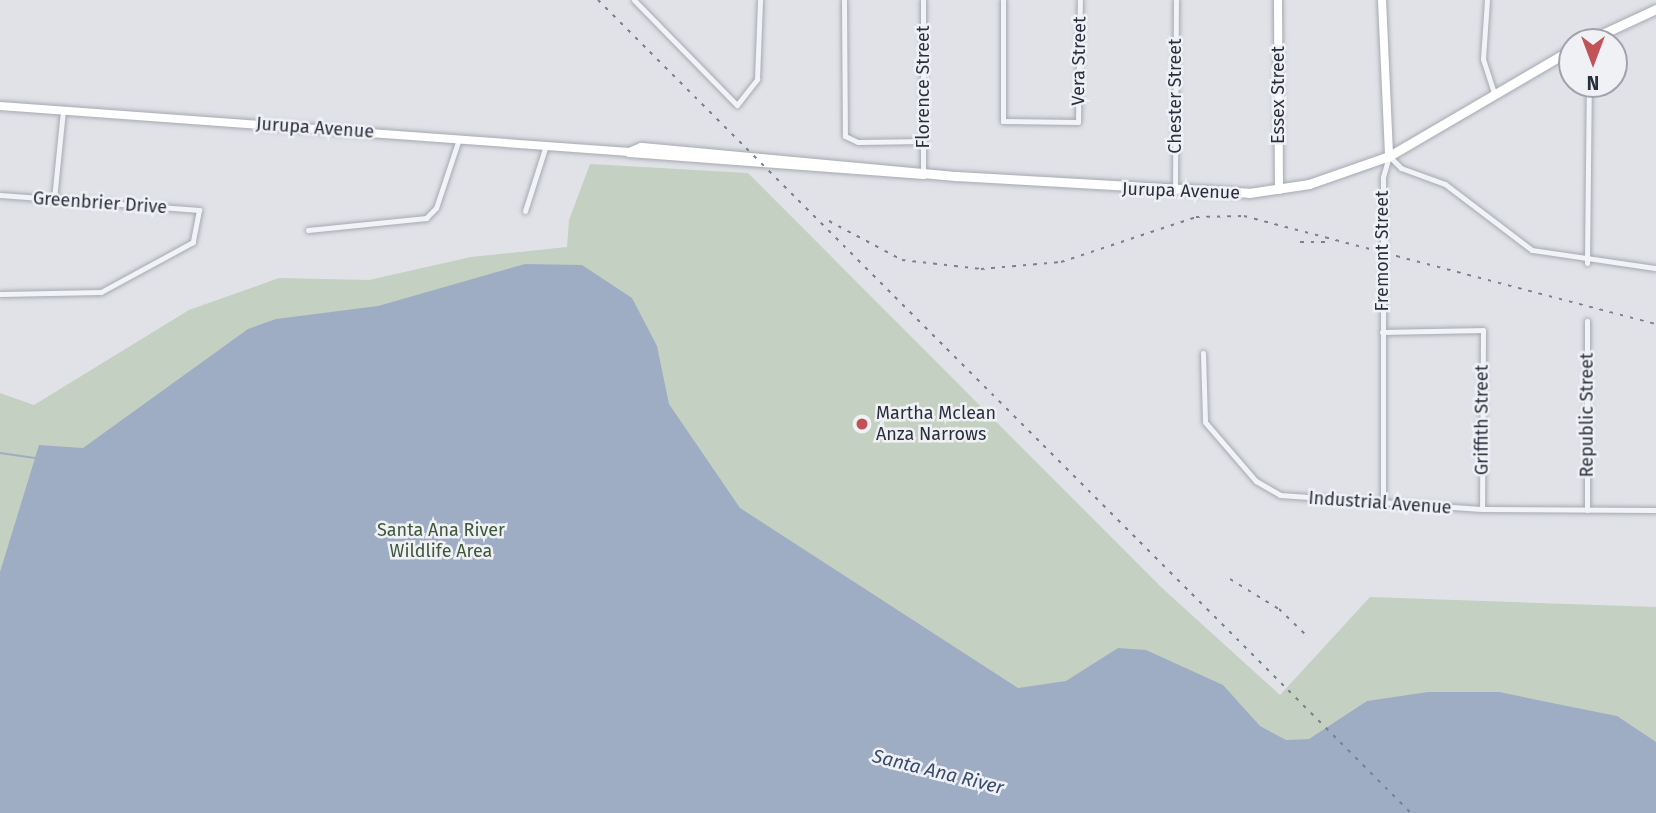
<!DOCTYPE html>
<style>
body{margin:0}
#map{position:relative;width:1656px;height:813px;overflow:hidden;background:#e0e2e7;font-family:"Fira Sans",sans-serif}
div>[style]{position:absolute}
.green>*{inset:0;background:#c4d0c2}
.water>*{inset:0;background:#9fadc4}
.stream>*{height:2px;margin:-1px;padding:0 1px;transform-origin:1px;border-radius:1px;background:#9fadc4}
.roads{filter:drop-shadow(0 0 2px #a6a9b1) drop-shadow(0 0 2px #a6a9b1)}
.street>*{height:5px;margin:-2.5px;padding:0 2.5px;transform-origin:2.5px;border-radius:2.5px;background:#f2f3f6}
.secondary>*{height:8px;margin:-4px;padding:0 4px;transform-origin:4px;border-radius:4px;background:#fff}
.primary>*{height:9px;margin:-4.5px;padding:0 4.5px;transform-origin:4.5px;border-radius:4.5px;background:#fff}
.rail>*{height:2px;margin-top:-1px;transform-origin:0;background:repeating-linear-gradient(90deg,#7b818f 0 3.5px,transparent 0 10.5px)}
.dots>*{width:19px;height:19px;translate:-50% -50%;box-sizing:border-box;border:4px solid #eff1f5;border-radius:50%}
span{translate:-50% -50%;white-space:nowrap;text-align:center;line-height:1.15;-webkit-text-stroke:5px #eff1f5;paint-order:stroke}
.street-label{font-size:18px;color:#2a2f3d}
.poi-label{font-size:18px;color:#2a2f3d}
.left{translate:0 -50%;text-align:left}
.park-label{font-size:18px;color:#3c5739}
.water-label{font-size:19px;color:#394b6d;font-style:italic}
.north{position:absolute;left:1558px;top:28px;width:70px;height:70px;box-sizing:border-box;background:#eff1f5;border:2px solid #a0a3ab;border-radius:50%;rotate:180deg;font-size:19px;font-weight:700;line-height:28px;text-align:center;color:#2a2f3d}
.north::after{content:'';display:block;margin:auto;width:24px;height:32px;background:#c05258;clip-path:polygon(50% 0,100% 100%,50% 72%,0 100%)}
</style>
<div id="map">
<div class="green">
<div style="clip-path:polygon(590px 164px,748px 173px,1162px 588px,1280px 695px,1370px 597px,1656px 607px,1656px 813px,0 813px,0 393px,34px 405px,189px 310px,279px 278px,369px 280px,471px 257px,567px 247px,569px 220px)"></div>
</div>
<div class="water">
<div style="clip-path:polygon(525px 264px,582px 265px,632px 298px,657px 346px,669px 404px,740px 508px,1018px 688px,1066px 681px,1118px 648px,1146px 650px,1223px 685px,1260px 726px,1286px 740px,1309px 739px,1367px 701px,1428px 692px,1499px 692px,1562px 705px,1617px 716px,1656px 742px,1656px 813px,0 813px,0 572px,39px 445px,83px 448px,248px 329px,276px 319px,378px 306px)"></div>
</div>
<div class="stream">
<div style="left:0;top:453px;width:37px;rotate:8deg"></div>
</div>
<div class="roads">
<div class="street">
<div style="left:634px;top:0;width:147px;rotate:45.6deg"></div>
<div style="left:737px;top:105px;width:33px;rotate:-52deg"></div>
<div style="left:757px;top:79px;width:79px;rotate:-87.8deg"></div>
<div style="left:844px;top:0;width:136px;rotate:89.6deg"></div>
<div style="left:845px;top:136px;width:14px;rotate:25deg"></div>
<div style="left:858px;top:142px;width:66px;rotate:-0.9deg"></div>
<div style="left:923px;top:0;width:174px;rotate:90deg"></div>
<div style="left:1003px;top:0;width:121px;rotate:90deg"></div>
<div style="left:1003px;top:121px;width:75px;rotate:0.8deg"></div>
<div style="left:1078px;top:122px;width:122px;rotate:-89.1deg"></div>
<div style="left:1487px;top:0;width:59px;rotate:93.9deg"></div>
<div style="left:1483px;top:59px;width:36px;rotate:72deg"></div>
<div style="left:1175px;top:189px;width:189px;rotate:-89.7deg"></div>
<div style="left:0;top:195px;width:200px;rotate:4.3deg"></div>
<div style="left:199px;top:210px;width:33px;rotate:101deg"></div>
<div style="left:193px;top:242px;width:105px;rotate:151.5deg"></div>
<div style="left:101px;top:292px;width:101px;rotate:178.9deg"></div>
<div style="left:54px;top:199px;width:88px;rotate:-84.2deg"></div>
<div style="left:525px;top:211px;width:69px;rotate:-72.3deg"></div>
<div style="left:308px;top:230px;width:119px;rotate:-5.8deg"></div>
<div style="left:426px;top:218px;width:14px;rotate:-45deg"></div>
<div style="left:436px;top:208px;width:73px;rotate:-71.6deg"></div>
<div style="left:1587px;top:263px;width:179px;rotate:-89.4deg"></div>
<div style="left:1382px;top:332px;width:101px;rotate:-1.1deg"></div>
<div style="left:1483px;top:330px;width:179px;rotate:90.3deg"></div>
<div style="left:1203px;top:353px;width:69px;rotate:88.3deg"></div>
<div style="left:1205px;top:422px;width:78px;rotate:49.2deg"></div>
<div style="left:1256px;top:481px;width:28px;rotate:30deg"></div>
<div style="left:1280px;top:495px;width:202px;rotate:4deg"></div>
<div style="left:1482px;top:509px;width:174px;rotate:0.3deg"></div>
<div style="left:1383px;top:505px;width:328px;rotate:-90deg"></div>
<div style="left:1383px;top:177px;width:22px;rotate:-74deg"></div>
<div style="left:1389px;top:156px;width:17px;rotate:45deg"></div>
<div style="left:1401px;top:168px;width:47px;rotate:20deg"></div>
<div style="left:1445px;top:184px;width:109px;rotate:37.2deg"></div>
<div style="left:1532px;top:250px;width:125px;rotate:8.3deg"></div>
<div style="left:1587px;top:510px;width:189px;rotate:-90deg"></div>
</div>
<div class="secondary">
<div style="left:1278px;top:0;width:190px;rotate:89.7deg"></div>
<div style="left:1382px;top:0;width:156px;rotate:87.4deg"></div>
<div style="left:0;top:106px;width:631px;rotate:4.18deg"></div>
</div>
<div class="primary">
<div style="left:1585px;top:42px;width:78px;rotate:-24.9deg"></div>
<div style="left:629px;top:152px;width:13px;rotate:-23deg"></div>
<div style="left:641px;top:147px;width:316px;rotate:5.3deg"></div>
<div style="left:956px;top:176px;width:293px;rotate:3.3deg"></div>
<div style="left:1249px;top:193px;width:61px;rotate:-8.5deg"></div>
<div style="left:1309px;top:184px;width:85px;rotate:-19.3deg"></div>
<div style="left:1389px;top:156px;width:212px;rotate:-30.3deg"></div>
<div style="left:629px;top:152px;width:295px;rotate:4.3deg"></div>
</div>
</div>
<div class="rail">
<div style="left:598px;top:0;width:1150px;rotate:45deg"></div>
<div style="left:829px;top:221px;width:83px;rotate:28.1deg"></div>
<div style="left:902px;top:260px;width:80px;rotate:6.5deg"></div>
<div style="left:981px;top:269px;width:80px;rotate:-5deg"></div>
<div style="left:1061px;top:262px;width:142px;rotate:-18.4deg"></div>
<div style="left:1196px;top:217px;width:48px;rotate:-1.2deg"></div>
<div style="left:1244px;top:216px;width:426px;rotate:14.7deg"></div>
<div style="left:1300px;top:242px;width:28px"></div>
<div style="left:1230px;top:579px;width:57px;rotate:31.5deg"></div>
<div style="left:1279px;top:609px;width:40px;rotate:44deg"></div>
</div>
<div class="dots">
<div style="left:862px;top:424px;background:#c05258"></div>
</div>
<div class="street-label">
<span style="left:1079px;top:61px;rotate:-89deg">Vera Street</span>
<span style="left:923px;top:87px;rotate:-90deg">Florence Street</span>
<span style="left:1278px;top:95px;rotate:-90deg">Essex Street</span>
<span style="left:1175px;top:96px;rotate:-90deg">Chester Street</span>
<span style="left:315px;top:128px;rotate:4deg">Jurupa Avenue</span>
<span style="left:1181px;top:191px;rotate:2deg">Jurupa Avenue</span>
<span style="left:100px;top:203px;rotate:4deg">Greenbrier Drive</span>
<span style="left:1382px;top:251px;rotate:-90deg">Fremont Street</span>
<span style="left:1587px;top:415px;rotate:-90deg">Republic Street</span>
<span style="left:1482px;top:420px;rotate:-90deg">Griffith Street</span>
<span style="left:1380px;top:503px;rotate:4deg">Industrial Avenue</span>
</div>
<div class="poi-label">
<span class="left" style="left:876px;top:424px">Martha Mclean<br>Anza Narrows</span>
</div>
<div class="park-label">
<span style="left:441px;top:541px">Santa Ana River<br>Wildlife Area</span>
</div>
<div class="water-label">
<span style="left:938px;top:772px;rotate:14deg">Santa Ana River</span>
</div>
<div class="north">N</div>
</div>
